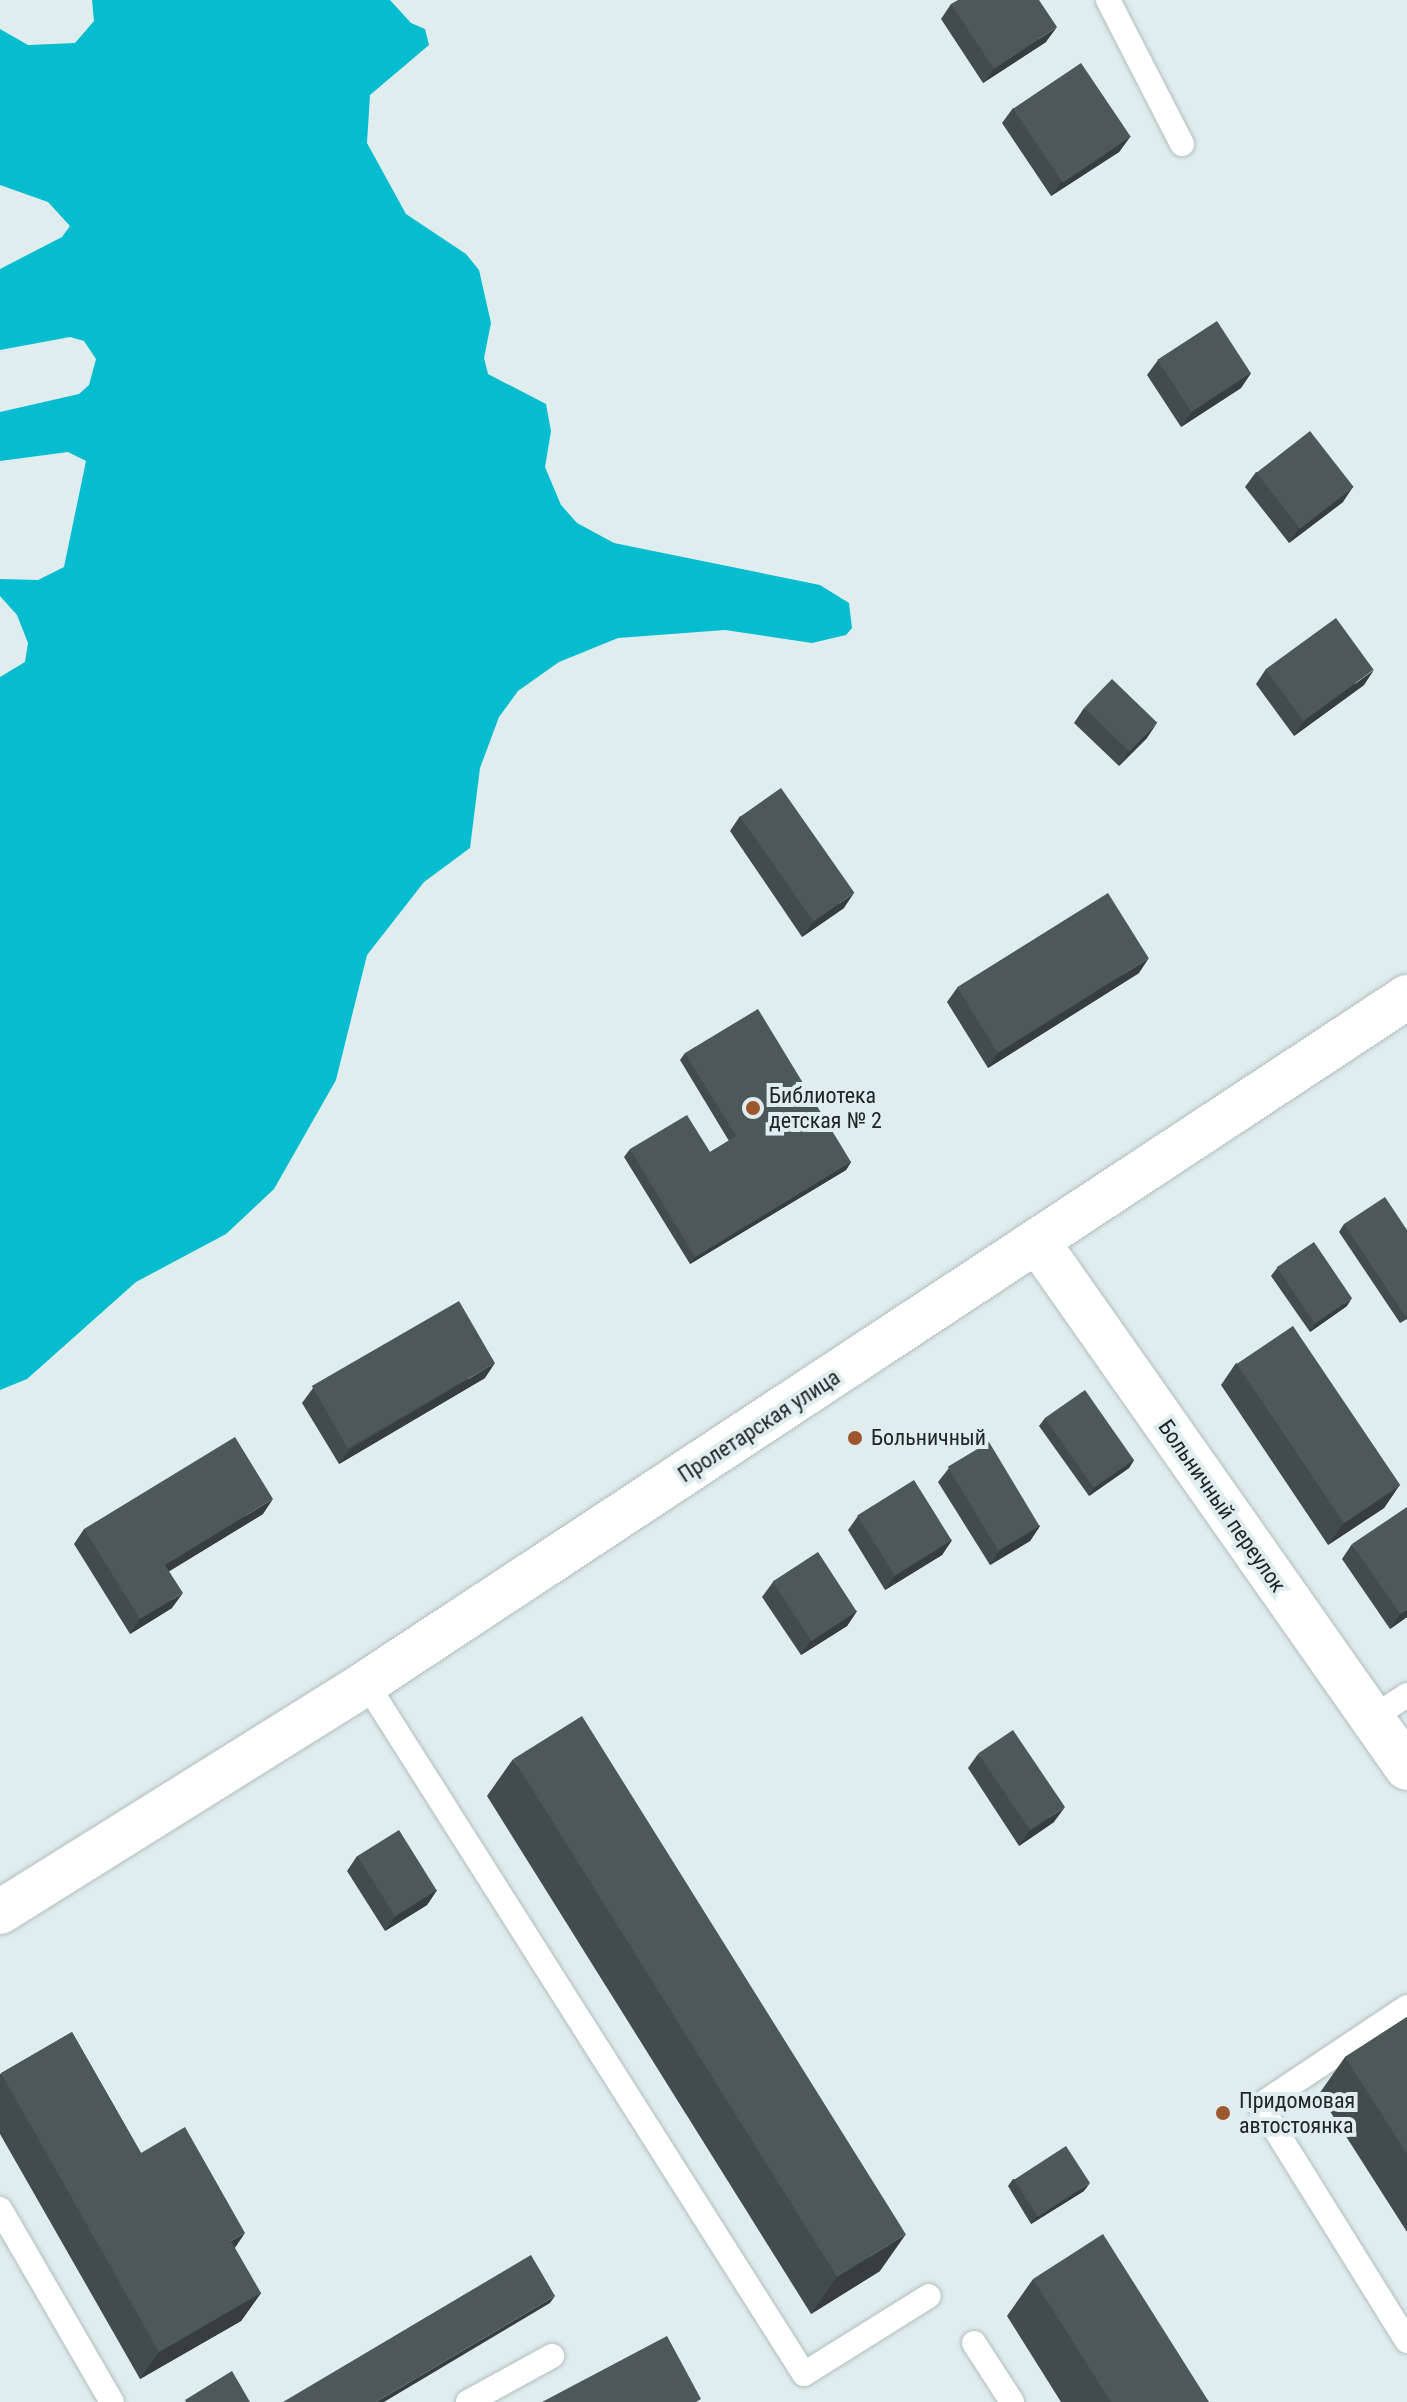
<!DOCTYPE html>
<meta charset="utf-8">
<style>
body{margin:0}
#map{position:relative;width:1407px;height:2402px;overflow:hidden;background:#e0edef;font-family:"Roboto Condensed",sans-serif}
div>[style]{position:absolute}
.water>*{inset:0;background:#06bccf}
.roads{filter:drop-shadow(0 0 2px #b1bdbf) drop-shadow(0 0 2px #b1bdbf)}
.service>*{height:24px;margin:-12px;padding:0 12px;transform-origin:12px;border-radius:12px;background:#fff}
.tertiary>*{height:44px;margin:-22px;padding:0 22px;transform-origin:22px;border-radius:22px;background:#fff}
.primary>*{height:44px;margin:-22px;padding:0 22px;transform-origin:22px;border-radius:22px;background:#fff}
.wall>*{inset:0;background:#424c4d}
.shaded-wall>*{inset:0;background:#363e3e}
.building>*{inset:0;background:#4d5859;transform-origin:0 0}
.dots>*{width:22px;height:22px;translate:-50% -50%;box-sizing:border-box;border:4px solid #e0edef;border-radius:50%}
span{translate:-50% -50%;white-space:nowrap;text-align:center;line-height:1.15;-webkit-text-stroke:8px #e0edef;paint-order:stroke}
.poi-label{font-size:22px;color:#202526}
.left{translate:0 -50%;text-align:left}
.street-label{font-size:22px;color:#202526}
</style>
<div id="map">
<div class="water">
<div style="clip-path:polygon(92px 0,390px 0,411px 23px,425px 29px,429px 45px,370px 95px,367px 143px,406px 214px,466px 254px,479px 270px,491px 323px,484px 358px,488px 374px,546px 404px,551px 431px,545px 467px,561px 505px,577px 523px,614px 543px,820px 585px,849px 603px,852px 628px,846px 635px,812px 643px,725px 630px,618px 638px,559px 662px,518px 691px,499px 717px,480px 768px,470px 848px,424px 882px,367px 955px,336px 1080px,274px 1189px,226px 1234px,136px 1282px,27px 1379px,0 1390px,0 677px,25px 662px,28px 643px,17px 615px,0 596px,0 579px,38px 580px,64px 567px,86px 461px,68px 452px,0 461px,0 412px,79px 394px,89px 385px,96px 359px,84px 341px,70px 337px,0 350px,0 269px,62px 237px,70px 226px,48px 202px,0 185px,0 29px,28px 45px,75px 43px,94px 21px)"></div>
</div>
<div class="roads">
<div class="service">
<div style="left:1108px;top:0;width:162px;rotate:62.8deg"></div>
<div style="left:366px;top:1683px;width:818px;rotate:57.63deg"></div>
<div style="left:804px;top:2374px;width:147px;rotate:-32deg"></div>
<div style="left:1372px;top:1718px;width:42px;rotate:-33.3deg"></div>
<div style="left:1407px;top:2007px;width:177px;rotate:146.3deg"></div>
<div style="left:1260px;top:2105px;width:278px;rotate:58.1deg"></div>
<div style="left:0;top:2209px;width:223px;rotate:59.9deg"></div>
<div style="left:974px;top:2343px;width:70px;rotate:57.2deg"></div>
<div style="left:468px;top:2402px;width:96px;rotate:-28.7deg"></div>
</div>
<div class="tertiary">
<div style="left:1039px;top:1244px;width:640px;rotate:54.92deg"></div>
</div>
<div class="primary">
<div style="left:0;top:1912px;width:432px;rotate:-32deg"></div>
<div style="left:366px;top:1683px;width:1247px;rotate:-33.38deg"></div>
</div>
</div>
<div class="wall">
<div style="clip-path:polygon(951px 4px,1046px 42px,983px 83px,941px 19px)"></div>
<div style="clip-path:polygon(1013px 108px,1130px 137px,1119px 152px,1051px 196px,1002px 123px)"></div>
<div style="clip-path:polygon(1158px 360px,1251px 373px,1241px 388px,1181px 427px,1147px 375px)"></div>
<div style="clip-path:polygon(1256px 472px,1343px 502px,1289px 543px,1245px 487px)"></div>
<div style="clip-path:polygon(1266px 669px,1364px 685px,1294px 736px,1256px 684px)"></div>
<div style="clip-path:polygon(1084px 708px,1147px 738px,1119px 766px,1074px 723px)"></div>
<div style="clip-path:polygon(740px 816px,844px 908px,802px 937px,730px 831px)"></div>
<div style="clip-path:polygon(1139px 973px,988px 1068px,947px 1002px,957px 988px)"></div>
<div style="clip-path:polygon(685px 1053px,851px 1162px,846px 1170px,690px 1264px,624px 1157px,630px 1149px,710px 1152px,729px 1141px,680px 1060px)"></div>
<div style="clip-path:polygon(1344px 1224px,1407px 1230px,1407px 1319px,1400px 1323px,1339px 1232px)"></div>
<div style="clip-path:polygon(1277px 1268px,1347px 1306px,1310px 1332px,1271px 1276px)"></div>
<div style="clip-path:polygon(1236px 1363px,1399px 1486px,1384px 1508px,1328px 1545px,1221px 1385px)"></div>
<div style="clip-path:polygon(485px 1378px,339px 1464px,302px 1403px,313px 1388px)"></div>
<div style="clip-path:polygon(1045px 1418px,1134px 1460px,1129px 1468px,1089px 1496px,1039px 1426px)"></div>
<div style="clip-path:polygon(949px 1468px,1040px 1526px,1030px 1541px,990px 1565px,938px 1482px)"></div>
<div style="clip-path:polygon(263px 1514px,169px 1571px,172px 1608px,130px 1634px,74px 1544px,84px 1529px)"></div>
<div style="clip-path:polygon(858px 1516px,952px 1540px,942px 1555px,885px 1590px,848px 1530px)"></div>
<div style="clip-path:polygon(1352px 1544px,1407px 1617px,1390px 1629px,1342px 1559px)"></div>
<div style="clip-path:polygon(773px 1582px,857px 1611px,847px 1626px,801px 1655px,762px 1597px)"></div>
<div style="clip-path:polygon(978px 1754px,1054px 1822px,1019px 1846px,968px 1768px)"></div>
<div style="clip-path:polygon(513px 1759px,880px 2271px,811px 2314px,487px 1796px)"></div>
<div style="clip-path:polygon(357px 1856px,437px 1890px,427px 1905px,385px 1931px,347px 1871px)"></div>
<div style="clip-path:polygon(1407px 2017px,1407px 2232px,1319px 2094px,1345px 2057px)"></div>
<div style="clip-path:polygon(72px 2032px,141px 2153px,261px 2293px,241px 2321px,140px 2379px,0 2134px,0 2074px)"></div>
<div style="clip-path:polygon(1013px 2179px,1084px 2191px,1031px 2224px,1008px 2186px)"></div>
<div style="clip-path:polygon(1033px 2279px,1209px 2402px,1061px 2402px,1007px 2316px)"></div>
</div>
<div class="shaded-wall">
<div style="clip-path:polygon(1057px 27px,1046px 42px,983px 83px,994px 69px)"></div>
<div style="clip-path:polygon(1130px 137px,1119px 152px,1051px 196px,1061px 182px)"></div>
<div style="clip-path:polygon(1251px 373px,1241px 388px,1181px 427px,1192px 412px)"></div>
<div style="clip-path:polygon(1353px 487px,1343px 502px,1289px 543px,1299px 528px)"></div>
<div style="clip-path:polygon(1374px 670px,1364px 685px,1294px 736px,1304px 721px)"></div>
<div style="clip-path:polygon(1157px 723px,1147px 738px,1119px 766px,1129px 751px)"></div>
<div style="clip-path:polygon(854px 893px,844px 908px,802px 937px,813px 922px)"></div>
<div style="clip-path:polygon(1149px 958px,1139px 973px,988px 1068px,998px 1053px)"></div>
<div style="clip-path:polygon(851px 1162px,846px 1170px,690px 1264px,695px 1257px)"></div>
<div style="clip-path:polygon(1352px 1298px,1347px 1306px,1310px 1332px,1315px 1324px)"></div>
<div style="clip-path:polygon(495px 1363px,485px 1378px,339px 1464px,349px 1450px)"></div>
<div style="clip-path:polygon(1134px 1460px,1129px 1468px,1089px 1496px,1094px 1488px)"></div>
<div style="clip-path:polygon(1399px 1486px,1384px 1508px,1328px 1545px,1343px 1524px)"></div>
<div style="clip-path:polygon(273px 1499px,263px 1514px,155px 1580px,165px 1565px)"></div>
<div style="clip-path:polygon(1040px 1526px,1030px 1541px,990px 1565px,1000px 1550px)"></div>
<div style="clip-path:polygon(952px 1540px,942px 1555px,885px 1590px,895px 1575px)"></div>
<div style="clip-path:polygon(183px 1593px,172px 1608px,130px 1634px,140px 1619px)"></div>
<div style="clip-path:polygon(1407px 1609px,1407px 1617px,1390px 1629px,1400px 1614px)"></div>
<div style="clip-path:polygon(857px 1611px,847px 1626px,801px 1655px,811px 1640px)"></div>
<div style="clip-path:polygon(1065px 1807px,1054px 1822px,1019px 1846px,1029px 1831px)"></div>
<div style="clip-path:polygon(437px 1890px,427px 1905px,385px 1931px,396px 1916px)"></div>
<div style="clip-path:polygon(1090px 2183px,1084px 2191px,1031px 2224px,1037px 2216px)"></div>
<div style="clip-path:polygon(245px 2233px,226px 2261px,231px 2241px)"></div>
<div style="clip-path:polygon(906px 2234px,880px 2271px,811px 2314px,837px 2277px)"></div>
<div style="clip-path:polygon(261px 2293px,241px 2321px,140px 2379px,159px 2352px)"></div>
<div style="clip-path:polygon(555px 2296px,550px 2303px,384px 2402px,376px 2402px)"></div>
</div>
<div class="building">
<div style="clip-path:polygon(958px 0,1039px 0,1057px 27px,994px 69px,951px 4px)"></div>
<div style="left:1081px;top:63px;width:89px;height:82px;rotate:56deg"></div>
<div style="left:1217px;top:321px;width:62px;height:71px;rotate:57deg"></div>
<div style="left:1310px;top:431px;width:71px;height:68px;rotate:52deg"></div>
<div style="left:1336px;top:618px;width:64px;height:87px;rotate:54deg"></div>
<div style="left:1112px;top:679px;width:63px;height:40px;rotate:44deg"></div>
<div style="left:781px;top:788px;width:128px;height:50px;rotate:55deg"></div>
<div style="left:1108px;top:893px;width:77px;height:178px;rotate:58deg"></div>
<div style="clip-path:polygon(758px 1009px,851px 1162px,695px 1257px,630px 1149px,687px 1115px,710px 1152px,736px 1136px,685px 1053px)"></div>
<div style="clip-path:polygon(1385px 1197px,1407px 1230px,1407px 1315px,1405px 1316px,1344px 1224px)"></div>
<div style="left:1314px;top:1242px;width:68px;height:45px;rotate:56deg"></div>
<div style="left:459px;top:1301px;width:72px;height:170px;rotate:60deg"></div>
<div style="left:1293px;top:1326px;width:192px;height:68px;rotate:56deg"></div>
<div style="left:1085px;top:1390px;width:85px;height:49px;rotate:55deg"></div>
<div style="clip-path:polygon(235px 1437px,273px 1499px,165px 1565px,183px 1593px,140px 1619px,84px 1529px)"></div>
<div style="left:989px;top:1442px;width:98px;height:48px;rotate:59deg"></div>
<div style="left:914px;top:1480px;width:71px;height:67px;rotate:58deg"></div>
<div style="clip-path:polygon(1407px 1507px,1407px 1609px,1400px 1614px,1352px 1544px)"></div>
<div style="left:818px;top:1552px;width:71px;height:54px;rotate:57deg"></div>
<div style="left:582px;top:1716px;width:611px;height:81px;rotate:58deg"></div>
<div style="left:1013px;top:1730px;width:93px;height:42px;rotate:56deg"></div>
<div style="left:399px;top:1830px;width:71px;height:49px;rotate:58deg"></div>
<div style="clip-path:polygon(1407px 2017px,1407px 2154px,1345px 2057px)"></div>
<div style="clip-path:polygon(72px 2032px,141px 2153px,185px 2127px,245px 2233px,231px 2241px,261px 2293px,159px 2352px,1px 2073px)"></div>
<div style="left:1066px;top:2146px;width:44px;height:62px;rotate:57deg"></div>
<div style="clip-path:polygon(1103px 2234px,1209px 2402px,1111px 2402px,1033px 2279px)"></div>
<div style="clip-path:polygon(531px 2255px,555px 2296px,376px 2402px,283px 2402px)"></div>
<div style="clip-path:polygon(667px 2336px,701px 2399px,696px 2402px,542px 2402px)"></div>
<div style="clip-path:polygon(232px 2371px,250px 2402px,186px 2402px,185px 2400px)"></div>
</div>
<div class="dots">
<div style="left:753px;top:1108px;background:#9d572e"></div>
<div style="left:855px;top:1438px;background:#9d572e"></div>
<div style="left:1223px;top:2113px;background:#9d572e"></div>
</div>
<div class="poi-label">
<span class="left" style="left:769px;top:1108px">Библиотека<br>детская № 2</span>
<span class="left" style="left:871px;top:1438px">Больничный</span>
<span class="left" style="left:1239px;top:2113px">Придомовая<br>автостоянка</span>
</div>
<div class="street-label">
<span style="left:759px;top:1426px;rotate:-33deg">Пролетарская улица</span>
<span style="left:1222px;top:1506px;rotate:55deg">Больничный переулок</span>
</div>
</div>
